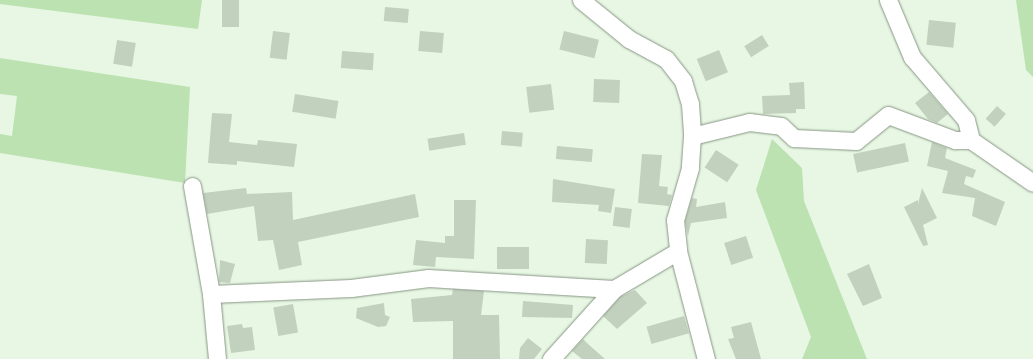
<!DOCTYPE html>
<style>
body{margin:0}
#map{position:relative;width:1033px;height:359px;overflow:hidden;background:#e7f7e3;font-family:"Titillium Web",sans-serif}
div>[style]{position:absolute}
.green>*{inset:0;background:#bce2b2}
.building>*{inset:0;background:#c2d1be;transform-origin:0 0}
.roads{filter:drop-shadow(0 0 1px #879684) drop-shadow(0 0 1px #879684)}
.street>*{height:17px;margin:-8.5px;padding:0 8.5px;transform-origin:8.5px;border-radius:8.5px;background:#fff}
span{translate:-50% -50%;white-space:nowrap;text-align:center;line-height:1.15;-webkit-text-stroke:3px #fff;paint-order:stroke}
</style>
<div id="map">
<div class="green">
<div style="clip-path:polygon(0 0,202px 0,198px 29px,0 4px)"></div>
<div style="clip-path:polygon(1016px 0,1033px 0,1033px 77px,1026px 70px)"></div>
<div style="clip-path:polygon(0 58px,190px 87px,185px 183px,0 153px,0 134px,12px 136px,17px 96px,0 94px)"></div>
<div style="clip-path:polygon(772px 139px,802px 168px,804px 201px,867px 359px,802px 359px,811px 337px,756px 190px)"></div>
</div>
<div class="building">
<div style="left:222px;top:0;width:17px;height:27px"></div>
<div style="left:385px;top:7px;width:24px;height:14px;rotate:5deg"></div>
<div style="left:929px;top:20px;width:27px;height:25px;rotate:6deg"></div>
<div style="left:273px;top:31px;width:17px;height:27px;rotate:7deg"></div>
<div style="left:420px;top:31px;width:24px;height:20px;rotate:5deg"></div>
<div style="left:564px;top:31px;width:36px;height:19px;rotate:14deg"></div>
<div style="left:762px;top:35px;width:13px;height:21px;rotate:58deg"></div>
<div style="left:117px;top:40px;width:19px;height:24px;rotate:9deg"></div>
<div style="left:719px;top:50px;width:24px;height:24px;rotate:68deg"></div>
<div style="left:342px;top:51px;width:32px;height:17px;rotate:4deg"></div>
<div style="left:594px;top:79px;width:26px;height:23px;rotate:2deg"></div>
<div style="clip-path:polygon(804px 82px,805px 109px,796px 109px,796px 113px,763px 114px,762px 96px,790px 95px,789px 83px)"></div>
<div style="left:551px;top:84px;width:26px;height:25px;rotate:83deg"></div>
<div style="clip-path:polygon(929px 92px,948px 114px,937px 123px,928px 119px,915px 103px)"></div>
<div style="left:295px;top:94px;width:44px;height:18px;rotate:9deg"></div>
<div style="left:997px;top:106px;width:12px;height:17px;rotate:42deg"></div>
<div style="clip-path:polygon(212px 113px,232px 114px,229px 142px,257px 145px,258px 140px,297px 144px,294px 167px,237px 161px,237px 165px,208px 163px)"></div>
<div style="left:502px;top:131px;width:21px;height:14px;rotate:5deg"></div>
<div style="left:464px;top:133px;width:12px;height:37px;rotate:81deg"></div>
<div style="clip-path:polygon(932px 142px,947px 148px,945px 158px,976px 170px,973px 178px,966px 176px,964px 184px,1005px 202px,996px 226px,972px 216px,975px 198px,942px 193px,948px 171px,927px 166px)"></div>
<div style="left:905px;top:143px;width:19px;height:53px;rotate:78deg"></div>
<div style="left:557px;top:146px;width:36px;height:13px;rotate:5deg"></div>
<div style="left:716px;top:150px;width:27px;height:21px;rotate:33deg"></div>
<div style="clip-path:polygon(642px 154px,662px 155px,659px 186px,668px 187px,667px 194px,672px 195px,669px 206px,638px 203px)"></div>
<div style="clip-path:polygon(553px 179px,615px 189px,611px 213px,598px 211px,599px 205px,552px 202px)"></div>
<div style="clip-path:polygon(246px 188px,247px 194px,292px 192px,293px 220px,415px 194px,419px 217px,298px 242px,302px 265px,279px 270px,273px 240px,258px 241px,254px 206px,207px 214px,203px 193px)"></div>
<div style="clip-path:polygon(922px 188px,937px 218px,923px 225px,928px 245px,923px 246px,904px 207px,918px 200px,918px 204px)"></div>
<div style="clip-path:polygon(692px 198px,697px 199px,696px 207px,725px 202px,727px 218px,691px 223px,688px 236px,685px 221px)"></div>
<div style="clip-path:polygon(454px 200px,476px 200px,474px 259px,436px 257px,435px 267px,413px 265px,416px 240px,445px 243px,445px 236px,454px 236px)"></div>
<div style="left:615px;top:207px;width:17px;height:19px;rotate:7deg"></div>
<div style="left:746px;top:236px;width:23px;height:23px;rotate:72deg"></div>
<div style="left:586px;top:239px;width:22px;height:24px;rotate:3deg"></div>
<div style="left:529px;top:247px;width:22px;height:32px;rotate:90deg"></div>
<div style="clip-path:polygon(220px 260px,235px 264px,230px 283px,219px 282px)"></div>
<div style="clip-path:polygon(869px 264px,882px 298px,863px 306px,847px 274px)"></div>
<div style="clip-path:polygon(453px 289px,484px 291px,481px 315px,499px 315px,500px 359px,453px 359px,453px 321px,413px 322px,411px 299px,452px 295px)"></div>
<div style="clip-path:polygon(635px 290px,647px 303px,617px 329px,603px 316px,620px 297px)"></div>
<div style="clip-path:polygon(523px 301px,573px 305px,572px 318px,522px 317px)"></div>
<div style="clip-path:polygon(384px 303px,385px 315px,390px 317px,386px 326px,378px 327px,356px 318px,357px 308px)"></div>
<div style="left:293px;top:304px;width:29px;height:20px;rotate:80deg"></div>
<div style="left:684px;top:316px;width:18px;height:39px;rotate:74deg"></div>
<div style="clip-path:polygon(751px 322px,761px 359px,736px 359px,728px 339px,734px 338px,731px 327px)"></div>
<div style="clip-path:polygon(242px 324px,243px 328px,252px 327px,255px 350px,231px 353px,227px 326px)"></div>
<div style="clip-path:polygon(528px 338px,542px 349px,534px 359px,519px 359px,520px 348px)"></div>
<div style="clip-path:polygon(583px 339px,588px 344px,605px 359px,582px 359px,572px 351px)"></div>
</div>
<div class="roads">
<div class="street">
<div style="left:581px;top:0;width:62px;rotate:39.1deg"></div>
<div style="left:629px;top:39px;width:42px;rotate:28.4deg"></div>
<div style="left:666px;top:59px;width:28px;rotate:52deg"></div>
<div style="left:683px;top:81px;width:24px;rotate:73deg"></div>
<div style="left:690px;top:104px;width:32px;rotate:86deg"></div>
<div style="left:692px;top:136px;width:32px;rotate:94deg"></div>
<div style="left:690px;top:168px;width:54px;rotate:106.1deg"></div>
<div style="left:675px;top:220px;width:31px;rotate:84deg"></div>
<div style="left:678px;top:251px;width:112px;rotate:75.5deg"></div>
<div style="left:888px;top:0;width:62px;rotate:67.2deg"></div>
<div style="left:912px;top:57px;width:83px;rotate:49.4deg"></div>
<div style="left:966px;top:120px;width:21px;rotate:76deg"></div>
<div style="left:692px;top:136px;width:59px;rotate:-13.8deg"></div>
<div style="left:749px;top:122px;width:32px;rotate:7deg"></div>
<div style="left:781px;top:126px;width:18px;rotate:43deg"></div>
<div style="left:794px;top:138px;width:62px;rotate:2.8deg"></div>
<div style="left:856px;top:141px;width:41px;rotate:-39.1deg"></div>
<div style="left:888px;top:115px;width:72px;rotate:20.5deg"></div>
<div style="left:955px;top:140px;width:16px"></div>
<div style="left:971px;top:140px;width:75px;rotate:34.7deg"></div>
<div style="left:192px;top:186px;width:110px;rotate:80deg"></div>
<div style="left:211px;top:294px;width:65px;rotate:84.7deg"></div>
<div style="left:211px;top:294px;width:140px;rotate:-2.5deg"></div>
<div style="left:351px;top:288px;width:78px;rotate:-7.4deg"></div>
<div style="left:428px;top:278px;width:186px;rotate:3.4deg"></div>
<div style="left:551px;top:359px;width:94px;rotate:-48deg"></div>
<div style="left:614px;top:289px;width:74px;rotate:-30.7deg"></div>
</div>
</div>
</div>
